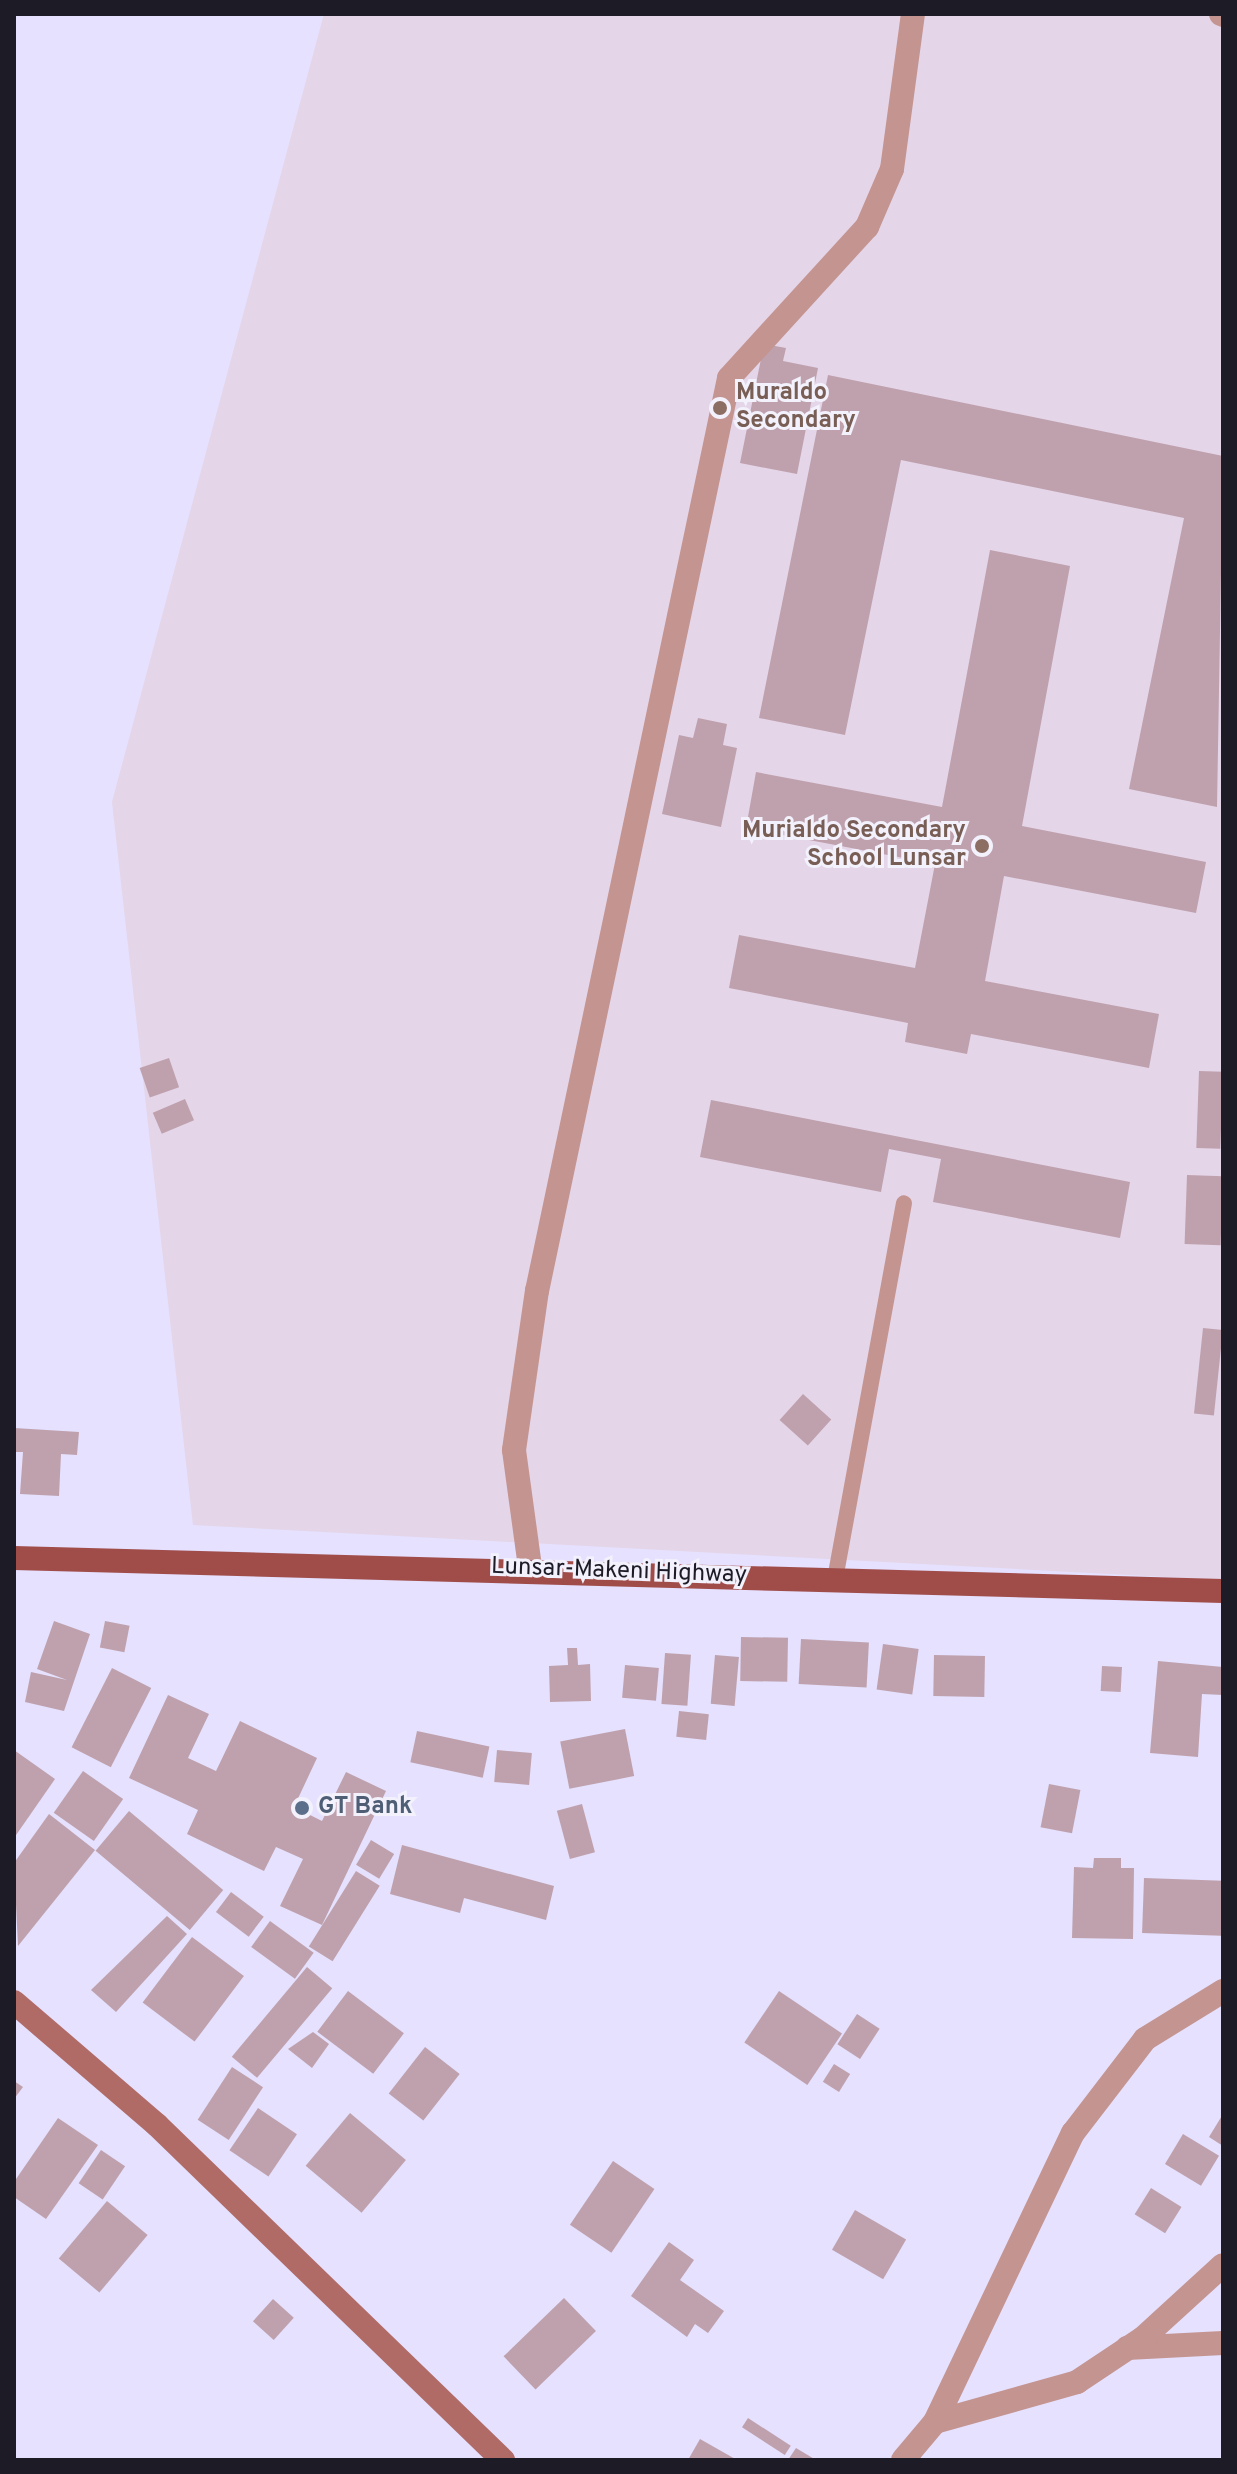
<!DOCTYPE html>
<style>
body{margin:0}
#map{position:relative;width:1237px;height:2474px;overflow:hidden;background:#e5e1fe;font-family:Overpass,sans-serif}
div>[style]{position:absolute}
.education>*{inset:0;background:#e4d5e8}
.building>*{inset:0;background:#bfa1ad;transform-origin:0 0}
.lane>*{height:16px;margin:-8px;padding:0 8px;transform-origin:8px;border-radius:8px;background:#c49490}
.street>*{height:24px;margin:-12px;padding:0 12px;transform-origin:12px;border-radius:12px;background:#c49490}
.secondary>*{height:24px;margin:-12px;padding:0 12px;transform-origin:12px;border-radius:12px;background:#b06b67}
.primary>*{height:24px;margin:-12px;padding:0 12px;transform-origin:12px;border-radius:12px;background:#a04d4a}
.dots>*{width:22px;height:22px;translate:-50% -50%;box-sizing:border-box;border:4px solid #f2f1fc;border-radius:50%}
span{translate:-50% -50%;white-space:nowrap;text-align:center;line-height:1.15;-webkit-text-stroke:6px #f2f1fc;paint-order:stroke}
.education-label{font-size:24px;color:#785e54;font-weight:700}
.left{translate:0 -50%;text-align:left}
.right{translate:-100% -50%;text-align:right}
.street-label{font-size:24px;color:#1d1c26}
.service-label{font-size:24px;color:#4e5e75;font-weight:700}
.frame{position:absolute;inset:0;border:16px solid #1d1c26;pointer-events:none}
</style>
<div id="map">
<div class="education">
<div style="clip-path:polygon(324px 14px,1223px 14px,1223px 1580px,193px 1525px,112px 802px)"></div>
</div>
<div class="building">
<div style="clip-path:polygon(764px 344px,786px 348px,783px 361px,818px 368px,797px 474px,740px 463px)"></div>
<div style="clip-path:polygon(828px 375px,1223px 456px,1217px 807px,1129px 789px,1184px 518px,901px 460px,845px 735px,759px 718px)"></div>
<div style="clip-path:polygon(990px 550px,1070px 566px,1022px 826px,1206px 862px,1196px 913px,1004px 876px,985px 981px,1159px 1014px,1149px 1068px,971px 1034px,967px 1054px,905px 1042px,908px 1023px,729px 988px,739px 935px,915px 968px,935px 864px,746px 828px,756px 772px,942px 807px)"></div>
<div style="clip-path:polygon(698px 718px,727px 724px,723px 745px,737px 748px,721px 827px,662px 814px,679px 735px,693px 738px)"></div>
<div style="left:169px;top:1058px;width:31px;height:31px;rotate:71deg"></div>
<div style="left:1199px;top:1071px;width:24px;height:77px;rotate:2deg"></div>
<div style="left:185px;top:1099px;width:23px;height:35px;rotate:67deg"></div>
<div style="clip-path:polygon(711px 1100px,1130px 1182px,1120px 1238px,933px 1202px,941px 1159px,889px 1149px,881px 1192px,700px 1157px)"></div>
<div style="left:1187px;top:1175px;width:36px;height:69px;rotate:2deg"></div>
<div style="left:1203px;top:1328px;width:20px;height:86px;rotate:6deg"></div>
<div style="left:803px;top:1394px;width:38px;height:35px;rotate:42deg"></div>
<div style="clip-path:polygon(14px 1428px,79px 1432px,77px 1455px,61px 1454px,59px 1496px,20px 1494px,23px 1452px,14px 1452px)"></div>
<div style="clip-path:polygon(54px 1621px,90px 1634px,64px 1711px,25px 1702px,31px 1672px,67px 1680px,37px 1669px)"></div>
<div style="left:105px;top:1621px;width:25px;height:27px;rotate:11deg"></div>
<div style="left:741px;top:1637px;width:47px;height:44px;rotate:1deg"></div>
<div style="left:801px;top:1639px;width:68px;height:45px;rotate:3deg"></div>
<div style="left:883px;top:1644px;width:36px;height:46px;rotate:8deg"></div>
<div style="clip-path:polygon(567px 1648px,577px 1648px,578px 1665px,590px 1664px,591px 1701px,550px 1702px,549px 1666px,568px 1665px)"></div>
<div style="left:665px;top:1653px;width:26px;height:51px;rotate:4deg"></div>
<div style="left:715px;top:1655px;width:24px;height:49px;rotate:5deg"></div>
<div style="left:934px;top:1655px;width:51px;height:41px;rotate:1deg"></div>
<div style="clip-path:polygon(1158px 1661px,1223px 1667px,1223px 1695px,1202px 1694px,1198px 1757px,1150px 1753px)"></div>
<div style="left:625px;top:1665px;width:34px;height:33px;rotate:5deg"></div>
<div style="left:1102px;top:1666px;width:20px;height:25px;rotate:3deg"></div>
<div style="left:112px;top:1668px;width:44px;height:89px;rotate:27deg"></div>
<div style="clip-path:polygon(168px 1695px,209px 1714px,188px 1758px,216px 1771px,240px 1721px,317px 1758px,294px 1807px,322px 1821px,346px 1772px,386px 1791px,322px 1925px,280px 1906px,303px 1859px,276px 1847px,264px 1871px,187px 1834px,198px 1810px,129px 1778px)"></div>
<div style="left:679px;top:1711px;width:30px;height:26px;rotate:6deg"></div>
<div style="left:625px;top:1729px;width:48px;height:66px;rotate:79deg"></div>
<div style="left:417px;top:1731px;width:74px;height:32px;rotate:12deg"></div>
<div style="clip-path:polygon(14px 1750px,55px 1779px,14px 1838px)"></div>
<div style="left:497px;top:1750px;width:35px;height:32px;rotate:5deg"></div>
<div style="left:83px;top:1771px;width:49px;height:51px;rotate:35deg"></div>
<div style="left:1049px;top:1784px;width:32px;height:44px;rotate:11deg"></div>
<div style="left:582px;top:1804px;width:50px;height:26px;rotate:75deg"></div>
<div style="left:129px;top:1811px;width:123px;height:52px;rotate:40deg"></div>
<div style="clip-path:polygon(49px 1814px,95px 1850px,18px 1946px,14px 1863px)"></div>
<div style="left:371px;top:1840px;width:27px;height:29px;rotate:31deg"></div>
<div style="clip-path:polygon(402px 1845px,554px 1886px,546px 1920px,464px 1898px,460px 1913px,390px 1894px)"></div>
<div style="clip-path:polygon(1094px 1858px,1121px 1858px,1121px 1868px,1134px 1868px,1133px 1939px,1072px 1938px,1074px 1867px,1093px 1868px)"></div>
<div style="left:356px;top:1871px;width:28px;height:89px;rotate:32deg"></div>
<div style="left:1144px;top:1878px;width:79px;height:55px;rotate:2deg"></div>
<div style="left:231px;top:1892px;width:41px;height:25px;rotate:37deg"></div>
<div style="clip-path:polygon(167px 1916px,187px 1934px,116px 2012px,91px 1990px)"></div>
<div style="left:270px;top:1921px;width:54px;height:32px;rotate:36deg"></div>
<div style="left:192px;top:1937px;width:65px;height:82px;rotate:37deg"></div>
<div style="left:307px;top:1967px;width:33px;height:117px;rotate:40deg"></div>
<div style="left:348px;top:1991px;width:70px;height:51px;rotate:37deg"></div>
<div style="left:779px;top:1991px;width:76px;height:62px;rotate:34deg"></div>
<div style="left:857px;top:2014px;width:27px;height:36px;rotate:33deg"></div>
<div style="clip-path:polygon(313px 2032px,329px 2044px,312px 2068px,288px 2049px)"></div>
<div style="left:425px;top:2047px;width:44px;height:59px;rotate:38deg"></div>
<div style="left:834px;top:2064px;width:19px;height:21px;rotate:32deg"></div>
<div style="left:232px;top:2067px;width:37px;height:63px;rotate:33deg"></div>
<div style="clip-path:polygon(14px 2081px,23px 2087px,14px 2099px)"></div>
<div style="left:258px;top:2108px;width:47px;height:51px;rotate:34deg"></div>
<div style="left:350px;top:2113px;width:73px;height:69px;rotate:40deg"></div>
<div style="clip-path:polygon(1223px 2114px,1223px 2146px,1209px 2137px)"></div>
<div style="clip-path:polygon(58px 2118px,98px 2145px,46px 2219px,14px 2197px,14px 2182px)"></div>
<div style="left:1183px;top:2134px;width:42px;height:35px;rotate:31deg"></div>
<div style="left:101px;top:2150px;width:29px;height:40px;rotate:34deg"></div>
<div style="left:613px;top:2161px;width:50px;height:77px;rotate:34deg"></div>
<div style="left:1151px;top:2188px;width:36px;height:31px;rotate:32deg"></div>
<div style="left:107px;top:2201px;width:53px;height:75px;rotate:40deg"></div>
<div style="left:855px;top:2210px;width:59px;height:46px;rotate:30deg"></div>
<div style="clip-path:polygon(669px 2242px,694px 2260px,680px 2280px,724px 2311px,708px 2333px,695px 2324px,687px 2337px,631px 2296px)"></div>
<div style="left:564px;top:2298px;width:46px;height:84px;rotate:46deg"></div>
<div style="left:273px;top:2299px;width:28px;height:30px;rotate:42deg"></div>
<div style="left:748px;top:2418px;width:51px;height:11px;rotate:33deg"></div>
<div style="clip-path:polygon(700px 2439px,737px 2460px,688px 2460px)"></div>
<div style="clip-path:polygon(796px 2448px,816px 2460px,788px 2460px)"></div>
</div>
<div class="lane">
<div style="left:835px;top:1579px;width:382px;rotate:-79.6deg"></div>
</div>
<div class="street">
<div style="left:1221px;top:14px;width:2px;rotate:27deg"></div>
<div style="left:530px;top:1567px;width:118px;rotate:-97.8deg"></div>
<div style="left:514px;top:1450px;width:161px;rotate:-81.8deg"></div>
<div style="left:537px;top:1291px;width:933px;rotate:-78.12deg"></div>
<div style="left:729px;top:378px;width:205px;rotate:-47.6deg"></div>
<div style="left:867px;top:227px;width:63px;rotate:-66.7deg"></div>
<div style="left:892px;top:169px;width:156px;rotate:-82.3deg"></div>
<div style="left:1127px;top:2348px;width:96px;rotate:-3deg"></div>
<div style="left:935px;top:2422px;width:148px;rotate:-15.7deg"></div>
<div style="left:1077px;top:2382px;width:79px;rotate:-33.7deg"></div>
<div style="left:1143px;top:2338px;width:108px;rotate:-42.4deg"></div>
<div style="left:903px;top:2460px;width:50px;rotate:-49.9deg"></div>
<div style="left:935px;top:2422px;width:320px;rotate:-64.5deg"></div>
<div style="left:1073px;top:2133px;width:118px;rotate:-52.5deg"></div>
<div style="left:1145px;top:2039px;width:92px;rotate:-31.6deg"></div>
</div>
<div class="secondary">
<div style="left:14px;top:2002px;width:189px;rotate:40.7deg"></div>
<div style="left:157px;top:2125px;width:482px;rotate:44.1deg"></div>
</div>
<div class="primary">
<div style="left:14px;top:1558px;width:1209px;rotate:1.56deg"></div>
</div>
<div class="dots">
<div style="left:720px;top:408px;background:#8d6e63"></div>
<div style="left:982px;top:846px;background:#8d6e63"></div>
<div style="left:302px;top:1808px;background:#5c6f8a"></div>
</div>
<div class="education-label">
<span class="left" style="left:736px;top:408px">Muraldo<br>Secondary</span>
<span class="right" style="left:966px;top:846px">Murialdo Secondary<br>School Lunsar</span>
</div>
<div class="street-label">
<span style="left:619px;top:1572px;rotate:2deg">Lunsar-Makeni Highway</span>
</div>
<div class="service-label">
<span class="left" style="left:318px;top:1808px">GT Bank</span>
</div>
<div class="frame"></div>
</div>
